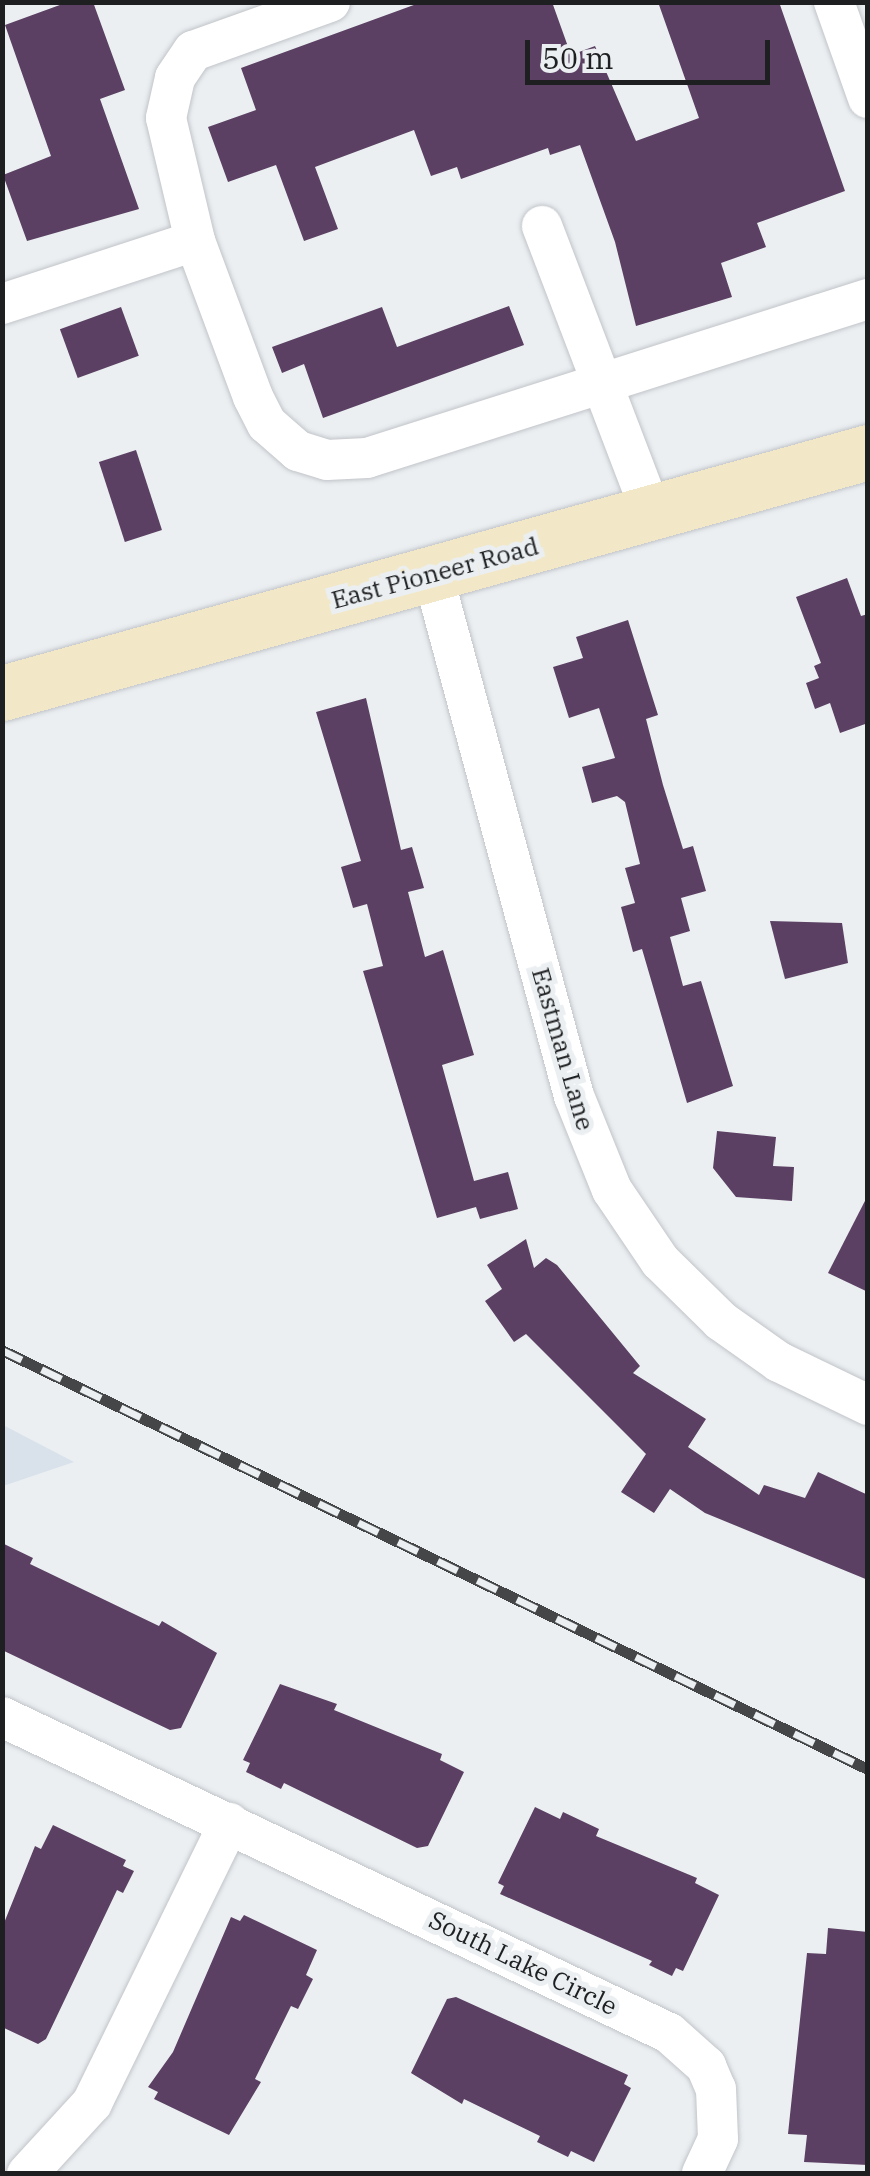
<!DOCTYPE html>
<style>
body{margin:0}
#map{position:relative;width:870px;height:2176px;overflow:hidden;background:#ebeff2;font-family:"IBM Plex Serif",serif}
div>[style]{position:absolute}
.built>*{inset:0;background:#d9e2eb}
.building>*{inset:0;background:#5b4063;transform-origin:0 0}
.roads{filter:drop-shadow(0 0 2px #c1c4c8) drop-shadow(0 0 2px #c1c4c8)}
.street>*{height:40px;margin:-20px;padding:0 20px;transform-origin:20px;border-radius:20px;background:#fff}
.secondary>*{height:55px;margin:-27.5px;padding:0 27.5px;transform-origin:27.5px;border-radius:27.5px;background:#f2e8c8}
.rail>*{height:11px;margin-top:-5.5px;transform-origin:0;background:repeating-linear-gradient(90deg,#ebeff2 0 22px,#444647 0 44px);box-sizing:border-box;border-block:2px solid #444647}
span{translate:-50% -50%;white-space:nowrap;text-align:center;line-height:1.15;-webkit-text-stroke:10px #ebeff2;paint-order:stroke}
.street-label{font-size:25px;color:#1e1f20}
.frame{position:absolute;inset:0;border:5px solid #1e1f20;pointer-events:none}
.scale{position:absolute;left:525px;top:40px;width:245px;height:45px;box-sizing:border-box;border:5px solid #1e1f20;border-top:0;padding-left:12px;font-size:30px;line-height:35px;white-space:nowrap;color:#1e1f20;-webkit-text-stroke:8px #ebeff2;paint-order:stroke}
</style>
<div id="map">
<div class="built">
<div style="clip-path:polygon(2px 1425px,3px 1425px,74px 1462px,3px 1486px)"></div>
</div>
<div class="building">
<div style="clip-path:polygon(68px 2px,93px 2px,125px 90px,100px 99px,139px 209px,27px 241px,3px 175px,51px 156px,5px 25px)"></div>
<div style="clip-path:polygon(422px 2px,552px 2px,571px 55px,595px 46px,636px 141px,699px 118px,658px 2px,779px 2px,845px 191px,757px 223px,766px 247px,721px 263px,732px 297px,636px 326px,615px 242px,580px 145px,550px 155px,548px 148px,461px 179px,457px 167px,431px 176px,414px 130px,315px 167px,338px 229px,304px 241px,276px 165px,228px 182px,208px 127px,256px 110px,241px 68px)"></div>
<div style="clip-path:polygon(509px 306px,524px 345px,323px 418px,304px 364px,282px 373px,272px 347px,382px 307px,397px 347px)"></div>
<div style="left:121px;top:307px;width:52px;height:65px;rotate:70deg"></div>
<div style="left:136px;top:450px;width:84px;height:39px;rotate:72deg"></div>
<div style="clip-path:polygon(847px 578px,861px 616px,868px 614px,868px 723px,840px 733px,830px 703px,815px 709px,806px 683px,819px 678px,814px 666px,821px 663px,796px 597px)"></div>
<div style="clip-path:polygon(628px 620px,658px 715px,646px 719px,663px 785px,683px 849px,693px 846px,706px 891px,681px 898px,690px 931px,670px 937px,683px 986px,701px 981px,733px 1086px,687px 1103px,642px 949px,633px 952px,621px 907px,635px 903px,625px 868px,640px 864px,625px 802px,617px 796px,592px 803px,582px 767px,615px 758px,599px 708px,569px 718px,553px 667px,583px 658px,576px 637px)"></div>
<div style="clip-path:polygon(366px 698px,401px 850px,412px 847px,424px 888px,408px 892px,425px 957px,443px 950px,474px 1055px,442px 1065px,474px 1181px,508px 1172px,518px 1209px,480px 1219px,476px 1207px,437px 1218px,363px 971px,383px 966px,367px 904px,353px 908px,341px 867px,361px 861px,316px 712px)"></div>
<div style="clip-path:polygon(770px 921px,842px 923px,848px 963px,785px 979px)"></div>
<div style="clip-path:polygon(717px 1131px,776px 1137px,773px 1166px,794px 1167px,792px 1201px,736px 1197px,713px 1168px)"></div>
<div style="clip-path:polygon(868px 1195px,868px 1292px,828px 1273px)"></div>
<div style="clip-path:polygon(526px 1239px,534px 1268px,546px 1258px,557px 1265px,640px 1366px,633px 1373px,706px 1419px,688px 1447px,759px 1495px,764px 1485px,805px 1498px,818px 1472px,868px 1495px,868px 1580px,705px 1513px,670px 1489px,654px 1513px,621px 1492px,646px 1454px,526px 1334px,514px 1342px,485px 1301px,502px 1289px,487px 1265px)"></div>
<div style="clip-path:polygon(2px 1543px,33px 1558px,30px 1564px,159px 1626px,162px 1621px,217px 1653px,181px 1728px,170px 1730px,2px 1650px)"></div>
<div style="clip-path:polygon(280px 1684px,337px 1704px,334px 1710px,442px 1754px,440px 1760px,464px 1772px,428px 1846px,417px 1848px,284px 1783px,281px 1789px,246px 1772px,250px 1763px,243px 1760px)"></div>
<div style="clip-path:polygon(535px 1807px,560px 1819px,563px 1812px,599px 1829px,596px 1836px,697px 1878px,695px 1883px,719px 1895px,683px 1971px,676px 1968px,672px 1976px,649px 1965px,652px 1961px,500px 1894px,504px 1886px,498px 1883px)"></div>
<div style="clip-path:polygon(53px 1825px,126px 1860px,123px 1866px,134px 1871px,123px 1893px,117px 1890px,46px 2039px,38px 2044px,2px 2027px,2px 1928px,35px 1846px,41px 1849px)"></div>
<div style="clip-path:polygon(244px 1915px,317px 1950px,306px 1975px,313px 1979px,298px 2009px,291px 2006px,255px 2079px,261px 2082px,229px 2135px,154px 2099px,158px 2092px,148px 2087px,173px 2052px,231px 1917px,240px 1921px)"></div>
<div style="clip-path:polygon(828px 1928px,868px 1932px,868px 2165px,804px 2162px,807px 2135px,788px 2134px,807px 1953px,826px 1954px)"></div>
<div style="clip-path:polygon(456px 1997px,628px 2075px,624px 2084px,631px 2088px,594px 2162px,571px 2151px,568px 2157px,537px 2142px,540px 2136px,464px 2099px,462px 2104px,411px 2073px,447px 1999px)"></div>
</div>
<div class="roads">
<div class="street">
<div style="left:330px;top:2px;width:145px;rotate:160.3deg"></div>
<div style="left:193px;top:51px;width:32px;rotate:124deg"></div>
<div style="left:175px;top:78px;width:41px;rotate:102.7deg"></div>
<div style="left:166px;top:118px;width:126px;rotate:76.7deg"></div>
<div style="left:195px;top:241px;width:166px;rotate:69.6deg"></div>
<div style="left:253px;top:397px;width:30px;rotate:63deg"></div>
<div style="left:267px;top:424px;width:41px;rotate:41.1deg"></div>
<div style="left:298px;top:451px;width:30px;rotate:17deg"></div>
<div style="left:327px;top:460px;width:40px;rotate:-2.9deg"></div>
<div style="left:367px;top:458px;width:526px;rotate:-17.61deg"></div>
<div style="left:834px;top:2px;width:102px;rotate:70.5deg"></div>
<div style="left:542px;top:226px;width:306px;rotate:69.1deg"></div>
<div style="left:2px;top:304px;width:203px;rotate:-18.1deg"></div>
<div style="left:433px;top:575px;width:540px;rotate:74.86deg"></div>
<div style="left:574px;top:1096px;width:101px;rotate:68deg"></div>
<div style="left:612px;top:1190px;width:86px;rotate:55.9deg"></div>
<div style="left:660px;top:1261px;width:86px;rotate:44.5deg"></div>
<div style="left:721px;top:1321px;width:71px;rotate:35.3deg"></div>
<div style="left:779px;top:1362px;width:99px;rotate:25.8deg"></div>
<div style="left:2px;top:1717px;width:738px;rotate:25.35deg"></div>
<div style="left:669px;top:2033px;width:50px;rotate:41.7deg"></div>
<div style="left:706px;top:2066px;width:25px;rotate:67deg"></div>
<div style="left:716px;top:2089px;width:50px;rotate:87.7deg"></div>
<div style="left:718px;top:2139px;width:38px;rotate:115deg"></div>
<div style="left:27px;top:2174px;width:96px;rotate:-47.5deg"></div>
<div style="left:92px;top:2103px;width:312px;rotate:-63.9deg"></div>
</div>
<div class="secondary">
<div style="left:2px;top:693px;width:899px;rotate:-15.55deg"></div>
</div>
</div>
<div class="rail">
<div style="left:2px;top:1350px;width:962px;rotate:25.82deg"></div>
</div>
<div class="street-label">
<span style="left:435px;top:573px;rotate:-15deg">East Pioneer Road</span>
<span style="left:563px;top:1049px;rotate:74deg">Eastman Lane</span>
<span style="left:523px;top:1963px;rotate:26deg">South Lake Circle</span>
</div>
<div class="frame"></div>
<div class="scale">50 m</div>
</div>
